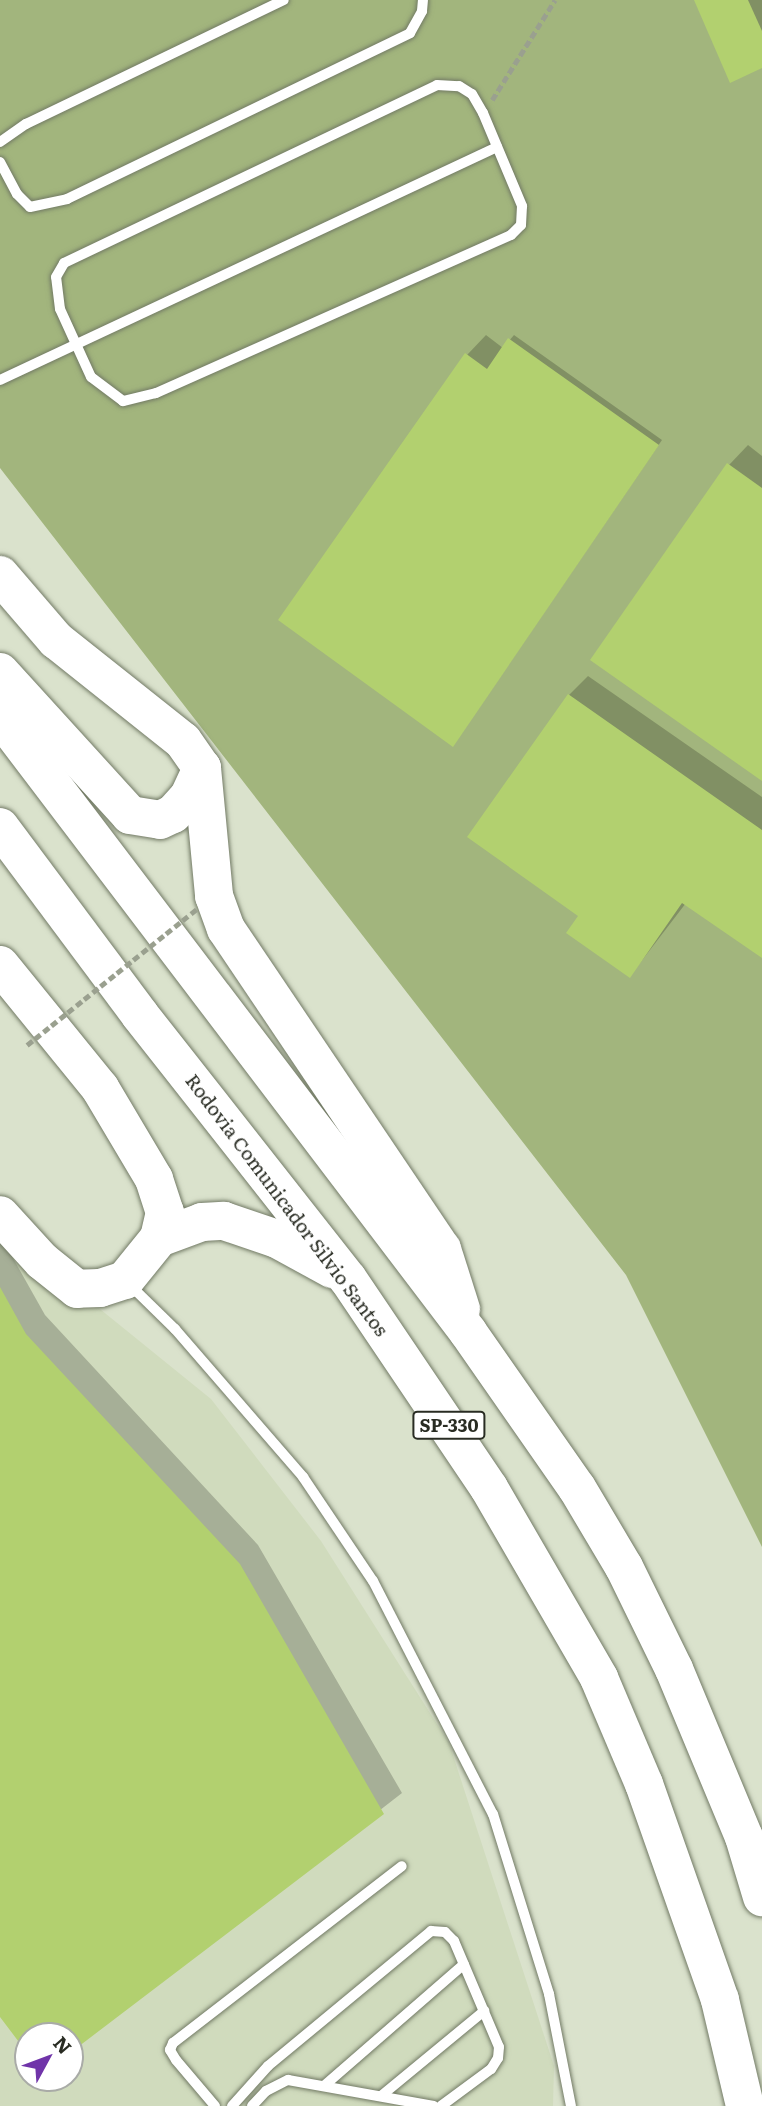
<!DOCTYPE html>
<style>
body{margin:0}
#map{position:relative;width:762px;height:2106px;overflow:hidden;background:#dae2cc;font-family:Literata,serif}
div>[style]{position:absolute}
.built>*{inset:0;background:#d0dbbd}
.green>*{inset:0;background:#a2b57d}
.shadow>*{inset:0;background:#0003}
.building>*{inset:0;background:#b2d06f}
.path>*{height:4.5px;margin-top:-2.25px;transform-origin:0;background:repeating-linear-gradient(90deg,#9aa08f 0 7px,transparent 0 10.5px)}
.roads{filter:drop-shadow(0 0 2px #727a65) drop-shadow(0 0 2px #727a65)}
.lane>*{height:10px;margin:-5px;padding:0 5px;transform-origin:5px;border-radius:5px;background:#fff}
.highway>*{height:38px;margin:-19px;padding:0 19px;transform-origin:19px;border-radius:19px;background:#fff}
.path-bridge>*{height:4.5px;margin-top:-2.25px;transform-origin:0;background:repeating-linear-gradient(90deg,#9aa08f 0 7px,transparent 0 10.5px)}
span{translate:-50% -50%;white-space:nowrap;text-align:center;line-height:1.15;-webkit-text-stroke:5px #fff;paint-order:stroke}
.shield-label span{padding:2px 5px;background:#fff;border:2px solid;border-radius:5px;-webkit-text-stroke-width:0}
.shield-label{font-size:18px;color:#292c23;font-weight:700}
.street-label{font-size:19px;color:#292c23}
.north{position:absolute;left:14px;top:2022px;width:70px;height:70px;box-sizing:border-box;background:#fff;border:2px solid #a9aba7;border-radius:50%;rotate:49deg;font-size:19px;font-weight:700;line-height:28px;text-align:center;color:#292c23}
.north::after{content:'';display:block;margin:auto;width:24px;height:32px;background:#7034a9;clip-path:polygon(50% 0,100% 100%,50% 72%,0 100%)}
</style>
<div id="map">
<div class="built">
<div style="clip-path:polygon(evenodd,0 1216px,74px 1288px,211px 1399px,321px 1541px,449px 1743px,554px 2066px,553px 2106px,0 2106px,0 1216px,28px 2036px,70px 2036px,70px 2078px,28px 2078px,28px 2036px)"></div>
</div>
<div class="green">
<div style="clip-path:polygon(0 0,762px 0,762px 1547px,626px 1275px,0 468px)"></div>
</div>
<div class="shadow">
<div style="clip-path:polygon(697px 0,762px 0,762px 66px)"></div>
<div style="clip-path:polygon(486px 335px,503px 348px,514px 335px,662px 440px,457px 740px,467px 355px)"></div>
<div style="clip-path:polygon(748px 445px,762px 456px,762px 779px,729px 465px)"></div>
<div style="clip-path:polygon(588px 676px,762px 797px,762px 956px,686px 903px,630px 976px,580px 915px,569px 695px)"></div>
<div style="clip-path:polygon(0 1235px,45px 1315px,258px 1545px,402px 1793px,70px 2051px,70px 2036px,28px 2036px,28px 2051px,0 2015px)"></div>
</div>
<div class="building">
<div style="clip-path:polygon(694px 0,748px 0,762px 31px,762px 68px,730px 83px)"></div>
<div style="clip-path:polygon(508px 338px,659px 445px,453px 747px,278px 620px,465px 353px,487px 369px)"></div>
<div style="clip-path:polygon(727px 463px,762px 488px,762px 781px,590px 660px)"></div>
<div style="clip-path:polygon(568px 694px,762px 830px,762px 958px,682px 903px,630px 978px,566px 933px,578px 916px,467px 837px)"></div>
<div style="clip-path:polygon(0 1287px,26px 1334px,240px 1564px,384px 1814px,70px 2053px,70px 2036px,28px 2036px,28px 2054px,0 2017px)"></div>
</div>
<div class="path">
<div style="left:492px;top:100px;width:118px;rotate:-57.8deg"></div>
</div>
<div class="roads">
<div class="lane">
<div style="left:437px;top:85px;width:22px;rotate:3deg"></div>
<div style="left:459px;top:86px;width:15px;rotate:32deg"></div>
<div style="left:472px;top:94px;width:22px;rotate:60deg"></div>
<div style="left:483px;top:113px;width:101px;rotate:67.2deg"></div>
<div style="left:522px;top:206px;width:19px;rotate:93deg"></div>
<div style="left:521px;top:225px;width:14px;rotate:135deg"></div>
<div style="left:511px;top:235px;width:389px;rotate:156deg"></div>
<div style="left:156px;top:393px;width:34px;rotate:166deg"></div>
<div style="left:123px;top:401px;width:40px;rotate:-143deg"></div>
<div style="left:91px;top:377px;width:75px;rotate:-114.5deg"></div>
<div style="left:60px;top:309px;width:32px;rotate:-97deg"></div>
<div style="left:56px;top:277px;width:16px;rotate:-60deg"></div>
<div style="left:64px;top:263px;width:413px;rotate:-25.5deg"></div>
<div style="left:0;top:142px;width:32px;rotate:-35deg"></div>
<div style="left:26px;top:124px;width:286px;rotate:-25.7deg"></div>
<div style="left:0;top:162px;width:36px;rotate:62deg"></div>
<div style="left:17px;top:194px;width:18px;rotate:45deg"></div>
<div style="left:30px;top:207px;width:38px;rotate:-12deg"></div>
<div style="left:67px;top:199px;width:381px;rotate:-25.8deg"></div>
<div style="left:410px;top:33px;width:25px;rotate:-61deg"></div>
<div style="left:422px;top:11px;width:11px;rotate:-85deg"></div>
<div style="left:0;top:380px;width:549px;rotate:-25.12deg"></div>
<div style="left:130px;top:1285px;width:63px;rotate:44.4deg"></div>
<div style="left:175px;top:1329px;width:196px;rotate:49.1deg"></div>
<div style="left:303px;top:1477px;width:125px;rotate:56.1deg"></div>
<div style="left:373px;top:1581px;width:262px;rotate:62.8deg"></div>
<div style="left:493px;top:1814px;width:189px;rotate:72.7deg"></div>
<div style="left:549px;top:1994px;width:114px;rotate:78.9deg"></div>
<div style="left:325px;top:2085px;width:184px;rotate:-41deg"></div>
<div style="left:381px;top:2096px;width:134px;rotate:-39.5deg"></div>
<div style="left:215px;top:2106px;width:60px;rotate:-130.3deg"></div>
<div style="left:176px;top:2060px;width:12px;rotate:-121deg"></div>
<div style="left:170px;top:2050px;width:8px;rotate:-67deg"></div>
<div style="left:173px;top:2043px;width:289px;rotate:-37.7deg"></div>
<div style="left:232px;top:2106px;width:54px;rotate:-48deg"></div>
<div style="left:268px;top:2066px;width:212px;rotate:-39.6deg"></div>
<div style="left:431px;top:1931px;width:14px;rotate:4deg"></div>
<div style="left:445px;top:1932px;width:13px;rotate:45deg"></div>
<div style="left:454px;top:1941px;width:115px;rotate:67deg"></div>
<div style="left:499px;top:2047px;width:11px;rotate:95deg"></div>
<div style="left:498px;top:2058px;width:13px;rotate:122deg"></div>
<div style="left:491px;top:2069px;width:62px;rotate:143.5deg"></div>
<div style="left:252px;top:2106px;width:21px;rotate:-47deg"></div>
<div style="left:266px;top:2091px;width:25px;rotate:-27deg"></div>
<div style="left:288px;top:2080px;width:148px;rotate:10.1deg"></div>
</div>
<div class="highway">
<div style="left:0;top:575px;width:86px;rotate:49.3deg"></div>
<div style="left:56px;top:640px;width:162px;rotate:38.5deg"></div>
<div style="left:183px;top:741px;width:33px;rotate:55deg"></div>
<div style="left:202px;top:768px;width:129px;rotate:84.6deg"></div>
<div style="left:214px;top:896px;width:35px;rotate:70deg"></div>
<div style="left:226px;top:929px;width:386px;rotate:56deg"></div>
<div style="left:442px;top:1249px;width:63px;rotate:72.4deg"></div>
<div style="left:0;top:672px;width:193px;rotate:47.7deg"></div>
<div style="left:130px;top:815px;width:30px;rotate:9deg"></div>
<div style="left:160px;top:820px;width:14px;rotate:-25deg"></div>
<div style="left:173px;top:814px;width:24px;rotate:-48deg"></div>
<div style="left:189px;top:796px;width:31px;rotate:-65deg"></div>
<div style="left:0;top:716px;width:774px;rotate:52.77deg"></div>
<div style="left:468px;top:1332px;width:190px;rotate:55.1deg"></div>
<div style="left:577px;top:1488px;width:92px;rotate:59.3deg"></div>
<div style="left:624px;top:1567px;width:114px;rotate:63.9deg"></div>
<div style="left:674px;top:1669px;width:182px;rotate:67.4deg"></div>
<div style="left:744px;top:1837px;width:63px;rotate:73.3deg"></div>
<div style="left:0;top:827px;width:234px;rotate:53.3deg"></div>
<div style="left:140px;top:1015px;width:336px;rotate:51.8deg"></div>
<div style="left:348px;top:1279px;width:252px;rotate:56deg"></div>
<div style="left:489px;top:1488px;width:220px;rotate:59.9deg"></div>
<div style="left:599px;top:1678px;width:115px;rotate:67deg"></div>
<div style="left:644px;top:1784px;width:229px;rotate:70.6deg"></div>
<div style="left:720px;top:2000px;width:109px;rotate:76.7deg"></div>
<div style="left:0;top:965px;width:159px;rotate:50.9deg"></div>
<div style="left:100px;top:1088px;width:106px;rotate:59.3deg"></div>
<div style="left:154px;top:1179px;width:35px;rotate:72deg"></div>
<div style="left:165px;top:1212px;width:27px;rotate:103deg"></div>
<div style="left:159px;top:1238px;width:54px;rotate:129deg"></div>
<div style="left:125px;top:1280px;width:26px;rotate:162deg"></div>
<div style="left:100px;top:1288px;width:23px;rotate:178deg"></div>
<div style="left:77px;top:1289px;width:45px;rotate:-141.3deg"></div>
<div style="left:42px;top:1261px;width:62px;rotate:-132.4deg"></div>
<div style="left:159px;top:1238px;width:46px;rotate:-20.4deg"></div>
<div style="left:202px;top:1222px;width:22px;rotate:-3deg"></div>
<div style="left:224px;top:1221px;width:56px;rotate:18.8deg"></div>
<div style="left:277px;top:1239px;width:63px;rotate:28.6deg"></div>
</div>
</div>
<div class="path-bridge">
<div style="left:27px;top:1045px;width:218px;rotate:-38.7deg"></div>
</div>
<div class="shield-label">
<span style="left:449px;top:1425px">SP-330</span>
</div>
<div class="street-label">
<span style="left:287px;top:1205px;rotate:53deg">Rodovia Comunicador Silvio Santos</span>
</div>
<div class="north">N</div>
</div>
